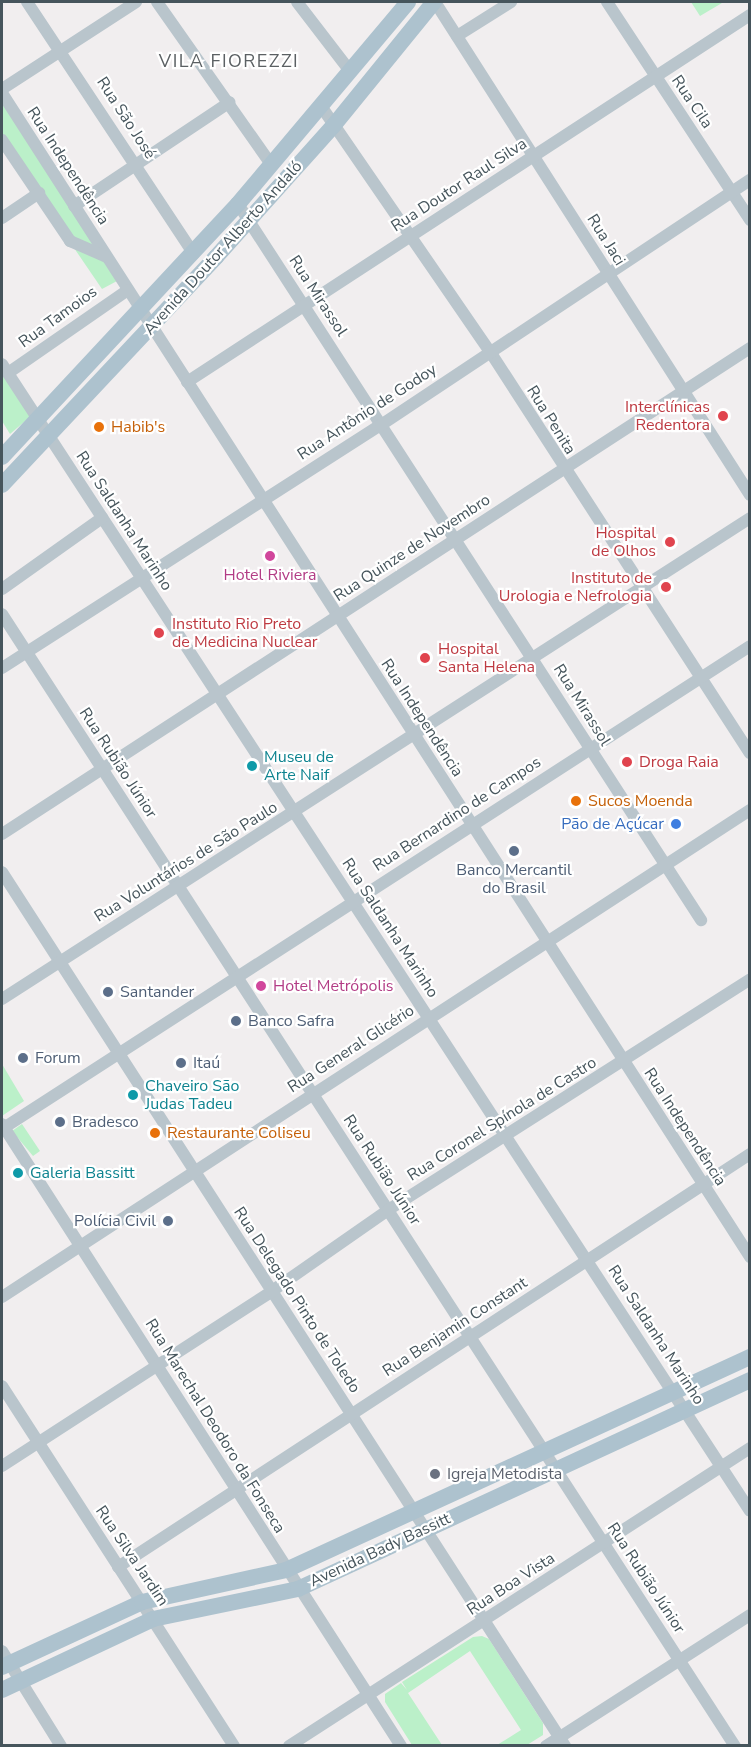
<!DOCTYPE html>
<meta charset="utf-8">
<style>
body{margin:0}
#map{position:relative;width:751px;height:1747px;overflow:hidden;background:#f1eeef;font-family:"Nunito Sans",sans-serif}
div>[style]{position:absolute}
.green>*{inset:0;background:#bbf0c9}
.minor>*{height:12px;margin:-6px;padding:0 6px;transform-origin:6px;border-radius:6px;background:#b9c5cc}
.major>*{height:16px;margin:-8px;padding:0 8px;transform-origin:8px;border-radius:8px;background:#adc2ce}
.dots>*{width:16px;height:16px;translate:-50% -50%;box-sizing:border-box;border:3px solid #fff;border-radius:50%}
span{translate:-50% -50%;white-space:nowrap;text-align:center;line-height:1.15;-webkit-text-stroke:4.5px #fff;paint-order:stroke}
.street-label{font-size:16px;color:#46555c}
.health-label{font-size:16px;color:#be3a42}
.right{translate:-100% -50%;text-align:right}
.left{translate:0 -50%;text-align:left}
.food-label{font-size:16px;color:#c56008}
.hotel-label{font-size:16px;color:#b23c85}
.culture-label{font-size:16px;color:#0d838f}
.shop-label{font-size:16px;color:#366cbe}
.service-label{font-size:16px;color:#4e5e75}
.worship-label{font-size:16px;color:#5b616d}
.neighbourhood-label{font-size:18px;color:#5b6063;letter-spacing:1.5px}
.frame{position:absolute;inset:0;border:3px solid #46555c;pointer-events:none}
</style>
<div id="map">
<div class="green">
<div style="clip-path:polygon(691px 2px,721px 2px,722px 3px,700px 16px)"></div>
<div style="clip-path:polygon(2px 98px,101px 253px,72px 240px,2px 137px)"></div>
<div style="clip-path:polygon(72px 245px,102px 259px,117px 281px,102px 289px)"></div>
<div style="clip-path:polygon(2px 368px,31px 416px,10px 434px,2px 421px)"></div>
<div style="clip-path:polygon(2px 1064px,24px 1101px,2px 1116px)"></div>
<div style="clip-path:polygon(22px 1124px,40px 1151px,33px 1156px,12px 1131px)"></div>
<div style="clip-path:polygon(482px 1636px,489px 1639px,543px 1723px,543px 1735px,527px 1745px,497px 1745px,521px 1730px,470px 1651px,408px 1693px,442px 1745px,412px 1745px,385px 1702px,385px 1694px,401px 1683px,407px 1690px,402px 1682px,473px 1637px)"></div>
</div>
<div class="minor">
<div style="left:27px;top:2px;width:302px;rotate:56.5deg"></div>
<div style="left:157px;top:2px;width:198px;rotate:54.9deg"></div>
<div style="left:297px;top:2px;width:87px;rotate:52.5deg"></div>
<div style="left:435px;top:2px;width:585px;rotate:57.42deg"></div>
<div style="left:607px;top:2px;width:261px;rotate:56.7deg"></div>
<div style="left:457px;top:36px;width:64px;rotate:-32.2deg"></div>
<div style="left:2px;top:89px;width:160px;rotate:-33deg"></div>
<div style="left:2px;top:93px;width:1384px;rotate:57.27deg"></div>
<div style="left:321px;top:106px;width:296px;rotate:55.5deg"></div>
<div style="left:489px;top:350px;width:480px;rotate:57.1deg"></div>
<div style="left:2px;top:140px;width:122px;rotate:56deg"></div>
<div style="left:70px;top:241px;width:40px;rotate:23.4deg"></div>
<div style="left:238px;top:204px;width:853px;rotate:57.11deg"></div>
<div style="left:74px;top:206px;width:187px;rotate:-33.7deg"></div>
<div style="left:2px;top:218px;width:45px;rotate:-34deg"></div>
<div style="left:2px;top:364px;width:1369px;rotate:56.89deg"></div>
<div style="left:8px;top:373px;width:146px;rotate:-34.7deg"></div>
<div style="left:187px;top:382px;width:672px;rotate:-33.1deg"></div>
<div style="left:2px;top:589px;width:123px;rotate:-35.4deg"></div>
<div style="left:2px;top:614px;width:1349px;rotate:57.08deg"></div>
<div style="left:2px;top:668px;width:450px;rotate:-32.7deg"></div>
<div style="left:381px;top:425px;width:443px;rotate:-33.6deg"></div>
<div style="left:2px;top:834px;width:892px;rotate:-33.01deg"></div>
<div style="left:2px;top:872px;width:1040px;rotate:57.21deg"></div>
<div style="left:2px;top:999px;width:889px;rotate:-32.74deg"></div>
<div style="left:2px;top:1124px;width:739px;rotate:57.32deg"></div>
<div style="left:2px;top:1129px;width:890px;rotate:-32.85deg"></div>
<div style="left:2px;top:1297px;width:893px;rotate:-33.07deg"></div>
<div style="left:2px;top:1386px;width:428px;rotate:57.2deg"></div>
<div style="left:2px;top:1466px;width:322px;rotate:-32.9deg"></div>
<div style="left:272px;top:1291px;width:141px;rotate:-34.9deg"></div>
<div style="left:388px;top:1210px;width:429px;rotate:-32.5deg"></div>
<div style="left:118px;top:1567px;width:755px;rotate:-33.16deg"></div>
<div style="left:2px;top:1651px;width:112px;rotate:58.2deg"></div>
<div style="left:289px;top:1746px;width:549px;rotate:-32.88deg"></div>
<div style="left:546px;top:1746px;width:242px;rotate:-32.7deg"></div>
</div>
<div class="major">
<div style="left:2px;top:457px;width:346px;rotate:-47deg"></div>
<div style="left:238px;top:204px;width:264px;rotate:-49.9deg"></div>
<div style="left:2px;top:485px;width:313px;rotate:-46.8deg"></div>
<div style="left:216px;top:257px;width:177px;rotate:-48.2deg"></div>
<div style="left:334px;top:125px;width:159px;rotate:-50.9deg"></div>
<div style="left:2px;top:1667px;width:154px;rotate:-24.9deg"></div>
<div style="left:142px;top:1602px;width:148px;rotate:-12.5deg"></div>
<div style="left:286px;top:1570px;width:511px;rotate:-24.66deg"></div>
<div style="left:2px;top:1690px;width:167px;rotate:-25.2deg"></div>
<div style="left:153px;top:1619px;width:148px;rotate:-11.7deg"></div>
<div style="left:298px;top:1589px;width:498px;rotate:-24.8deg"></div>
</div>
<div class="dots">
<div style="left:723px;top:416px;background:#e0444e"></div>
<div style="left:99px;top:427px;background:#e8710a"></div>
<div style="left:670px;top:542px;background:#e0444e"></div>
<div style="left:270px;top:556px;background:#d1479c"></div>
<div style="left:666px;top:587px;background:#e0444e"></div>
<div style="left:159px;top:633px;background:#e0444e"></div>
<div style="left:425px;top:658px;background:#e0444e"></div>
<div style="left:627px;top:762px;background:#e0444e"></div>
<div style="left:252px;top:766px;background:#0f9aa8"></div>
<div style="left:576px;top:801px;background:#e8710a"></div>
<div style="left:676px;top:824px;background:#3f7fe0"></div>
<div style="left:514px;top:851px;background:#5c6f8a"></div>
<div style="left:261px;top:986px;background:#d1479c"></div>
<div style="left:108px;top:992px;background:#5c6f8a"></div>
<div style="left:236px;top:1021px;background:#5c6f8a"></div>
<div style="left:23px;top:1058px;background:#5c6f8a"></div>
<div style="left:181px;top:1063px;background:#5c6f8a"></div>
<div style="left:133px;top:1095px;background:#0f9aa8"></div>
<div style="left:60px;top:1122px;background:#5c6f8a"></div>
<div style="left:155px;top:1133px;background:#e8710a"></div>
<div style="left:18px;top:1173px;background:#0f9aa8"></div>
<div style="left:168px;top:1221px;background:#5c6f8a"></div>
<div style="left:435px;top:1474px;background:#6b7280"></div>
</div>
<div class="street-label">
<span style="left:692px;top:102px;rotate:56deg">Rua Cila</span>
<span style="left:126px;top:118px;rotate:57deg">Rua São José</span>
<span style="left:68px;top:166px;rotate:57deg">Rua Independência</span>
<span style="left:459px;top:185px;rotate:-33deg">Rua Doutor Raul Silva</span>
<span style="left:606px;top:240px;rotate:58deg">Rua Jaci</span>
<span style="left:223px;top:248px;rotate:-48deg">Avenida Doutor Alberto Andaló</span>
<span style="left:318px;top:296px;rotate:57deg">Rua Mirassol</span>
<span style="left:58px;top:317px;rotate:-36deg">Rua Tamoios</span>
<span style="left:367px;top:412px;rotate:-33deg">Rua Antônio de Godoy</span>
<span style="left:551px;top:420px;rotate:58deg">Rua Penita</span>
<span style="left:124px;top:521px;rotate:57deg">Rua Saldanha Marinho</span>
<span style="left:412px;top:548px;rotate:-33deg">Rua Quinze de Novembro</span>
<span style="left:582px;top:705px;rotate:58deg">Rua Mirassol</span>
<span style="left:422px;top:718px;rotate:57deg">Rua Independência</span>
<span style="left:118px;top:763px;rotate:57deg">Rua Rubião Júnior</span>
<span style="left:457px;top:814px;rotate:-33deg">Rua Bernardino de Campos</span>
<span style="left:186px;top:862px;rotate:-32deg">Rua Voluntários de São Paulo</span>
<span style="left:390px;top:928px;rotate:57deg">Rua Saldanha Marinho</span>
<span style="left:351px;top:1049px;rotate:-33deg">Rua General Glicério</span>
<span style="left:502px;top:1119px;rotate:-32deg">Rua Coronel Spínola de Castro</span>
<span style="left:685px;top:1127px;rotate:57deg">Rua Independência</span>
<span style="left:382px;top:1170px;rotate:57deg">Rua Rubião Júnior</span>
<span style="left:297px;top:1300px;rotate:57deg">Rua Delegado Pinto de Toledo</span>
<span style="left:455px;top:1327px;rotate:-33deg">Rua Benjamin Constant</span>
<span style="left:656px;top:1335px;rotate:57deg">Rua Saldanha Marinho</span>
<span style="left:215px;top:1426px;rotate:58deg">Rua Marechal Deodoro da Fonseca</span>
<span style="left:380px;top:1550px;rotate:-25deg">Avenida Bady Bassitt</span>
<span style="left:132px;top:1556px;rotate:56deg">Rua Silva Jardim</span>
<span style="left:646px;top:1578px;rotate:57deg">Rua Rubião Júnior</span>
<span style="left:511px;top:1584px;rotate:-33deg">Rua Boa Vista</span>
</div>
<div class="health-label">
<span class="right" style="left:710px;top:416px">Interclínicas<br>Redentora</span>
<span class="right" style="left:656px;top:542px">Hospital<br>de Olhos</span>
<span class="right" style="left:652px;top:587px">Instituto de<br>Urologia e Nefrologia</span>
<span class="left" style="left:172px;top:633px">Instituto Rio Preto<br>de Medicina Nuclear</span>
<span class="left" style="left:438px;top:658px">Hospital<br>Santa Helena</span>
<span class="left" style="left:639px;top:762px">Droga Raia</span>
</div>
<div class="food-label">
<span class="left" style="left:111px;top:427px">Habib's</span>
<span class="left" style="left:588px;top:801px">Sucos Moenda</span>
<span class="left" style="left:167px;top:1133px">Restaurante Coliseu</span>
</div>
<div class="hotel-label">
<span style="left:270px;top:575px">Hotel Riviera</span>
<span class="left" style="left:273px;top:986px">Hotel Metrópolis</span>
</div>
<div class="culture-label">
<span class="left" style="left:264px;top:766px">Museu de<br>Arte Naif</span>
<span class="left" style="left:145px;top:1095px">Chaveiro São<br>Judas Tadeu</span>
<span class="left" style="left:30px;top:1173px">Galeria Bassitt</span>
</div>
<div class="shop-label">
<span class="right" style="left:664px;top:824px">Pão de Açúcar</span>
</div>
<div class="service-label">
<span style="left:514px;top:879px">Banco Mercantil<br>do Brasil</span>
<span class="left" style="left:120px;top:992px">Santander</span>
<span class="left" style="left:248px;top:1021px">Banco Safra</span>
<span class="left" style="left:35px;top:1058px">Forum</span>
<span class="left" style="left:193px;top:1063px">Itaú</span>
<span class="left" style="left:72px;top:1122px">Bradesco</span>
<span class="right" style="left:156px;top:1221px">Polícia Civil</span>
</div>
<div class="worship-label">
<span class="left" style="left:447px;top:1474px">Igreja Metodista</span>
</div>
<div class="neighbourhood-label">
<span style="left:229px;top:61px">VILA FIOREZZI</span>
</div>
<div class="frame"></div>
</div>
